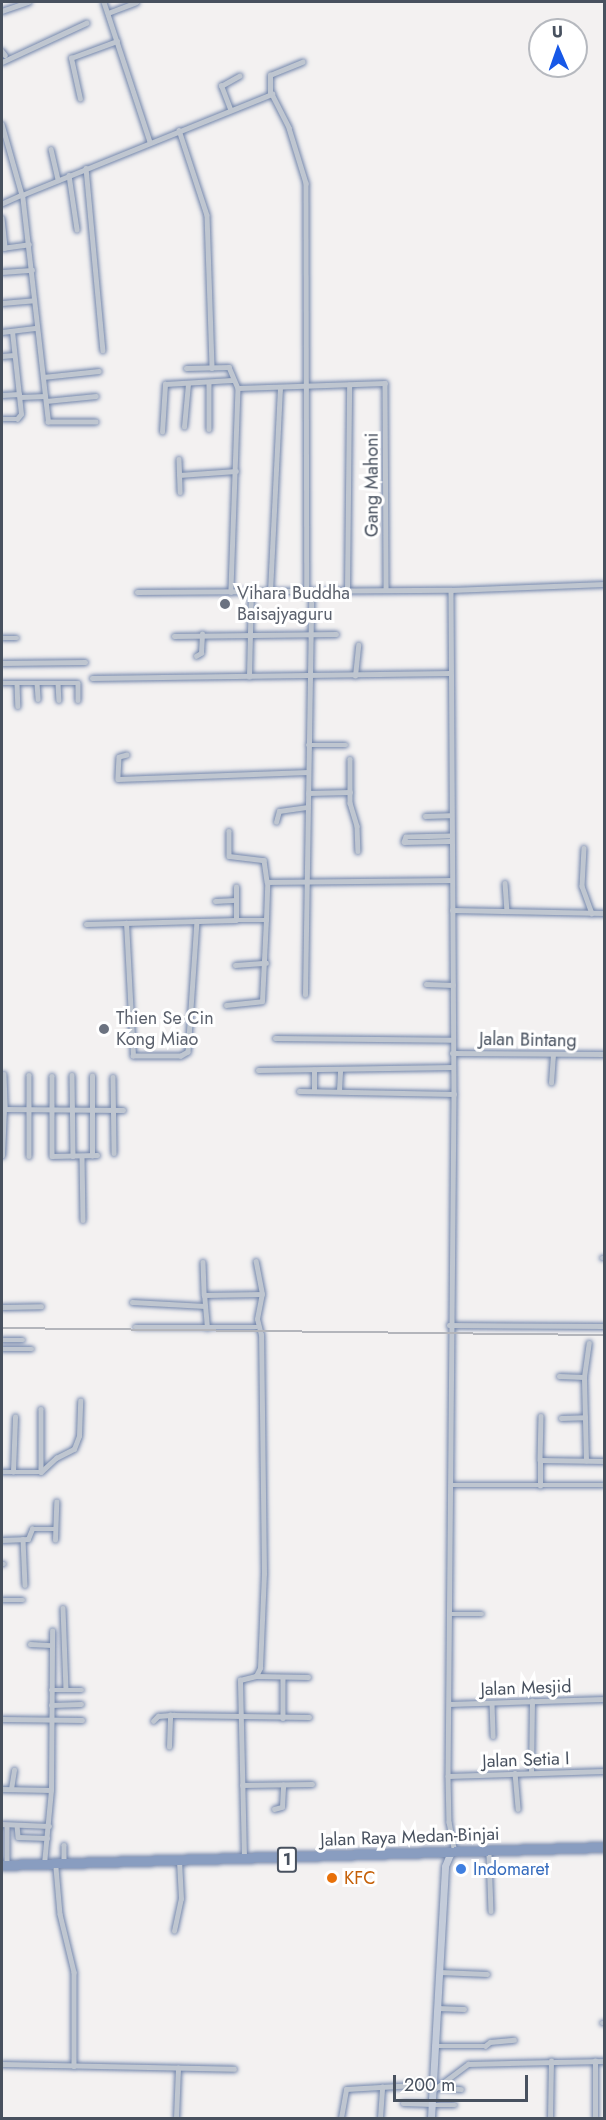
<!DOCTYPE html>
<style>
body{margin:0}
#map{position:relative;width:606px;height:2120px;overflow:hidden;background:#f3f1f1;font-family:Jost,sans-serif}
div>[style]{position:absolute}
.roads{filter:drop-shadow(0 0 2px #7487ac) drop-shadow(0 0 2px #7487ac)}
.street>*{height:4.5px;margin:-2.25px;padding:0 2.25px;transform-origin:2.25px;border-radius:2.25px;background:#bfc6d0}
.secondary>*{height:7px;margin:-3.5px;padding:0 3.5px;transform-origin:3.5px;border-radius:3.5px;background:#c4ccda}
.highway>*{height:9px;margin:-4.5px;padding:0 4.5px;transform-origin:4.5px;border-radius:4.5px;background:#899dc0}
.rail>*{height:1.5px;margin:-0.75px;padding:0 0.75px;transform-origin:0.75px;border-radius:0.75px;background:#b3b5bb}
.dots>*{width:16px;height:16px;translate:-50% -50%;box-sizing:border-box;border:3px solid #fff;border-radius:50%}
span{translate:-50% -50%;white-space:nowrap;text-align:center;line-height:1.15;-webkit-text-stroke:6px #fff;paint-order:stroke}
.shield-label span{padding:2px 4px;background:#fff;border:2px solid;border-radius:4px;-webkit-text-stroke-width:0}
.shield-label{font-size:16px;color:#48515f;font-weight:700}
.street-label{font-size:18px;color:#48515f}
.worship-label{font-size:18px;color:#5b616d}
.left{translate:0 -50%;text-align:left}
.shop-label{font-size:18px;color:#366cbe}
.food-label{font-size:18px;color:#c56008}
.frame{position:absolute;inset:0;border:3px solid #48515f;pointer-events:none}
.north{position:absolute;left:528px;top:18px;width:60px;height:60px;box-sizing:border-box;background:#fff;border:2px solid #b6b9bf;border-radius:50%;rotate:358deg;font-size:16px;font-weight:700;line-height:24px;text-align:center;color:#48515f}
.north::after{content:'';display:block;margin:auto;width:21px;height:27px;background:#1758e7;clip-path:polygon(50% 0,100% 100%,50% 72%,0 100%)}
.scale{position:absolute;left:393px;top:2075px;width:135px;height:27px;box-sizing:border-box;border:3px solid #48515f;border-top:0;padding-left:8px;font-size:18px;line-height:21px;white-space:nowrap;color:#48515f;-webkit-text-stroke:4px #fff;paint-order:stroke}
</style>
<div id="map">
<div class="roads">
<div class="street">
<div style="left:104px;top:2px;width:147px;rotate:71.8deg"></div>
<div style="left:2px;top:11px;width:28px;rotate:-19deg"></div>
<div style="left:108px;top:13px;width:30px;rotate:-21deg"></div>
<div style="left:2px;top:51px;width:5px;rotate:53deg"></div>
<div style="left:2px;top:62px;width:93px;rotate:-24.9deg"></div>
<div style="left:270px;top:94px;width:19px;rotate:-90deg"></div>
<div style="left:270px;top:75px;width:35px;rotate:-22deg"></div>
<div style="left:80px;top:99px;width:42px;rotate:-102.4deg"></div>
<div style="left:71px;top:58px;width:49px;rotate:-20.3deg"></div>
<div style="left:230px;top:109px;width:25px;rotate:-111deg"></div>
<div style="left:221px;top:86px;width:21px;rotate:-29deg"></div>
<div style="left:2px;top:124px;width:74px;rotate:74.3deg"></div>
<div style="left:22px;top:195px;width:22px;rotate:156deg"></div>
<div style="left:179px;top:130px;width:89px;rotate:71.8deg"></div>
<div style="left:207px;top:215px;width:153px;rotate:88.1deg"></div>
<div style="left:51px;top:149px;width:32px;rotate:77deg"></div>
<div style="left:86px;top:168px;width:183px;rotate:84.7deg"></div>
<div style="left:69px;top:175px;width:55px;rotate:81.6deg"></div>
<div style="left:2px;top:218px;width:30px;rotate:84deg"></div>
<div style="left:2px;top:248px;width:27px;rotate:-8deg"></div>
<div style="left:2px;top:272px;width:30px;rotate:-4deg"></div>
<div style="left:2px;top:303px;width:32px;rotate:-5deg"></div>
<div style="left:2px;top:332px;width:35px;rotate:-7deg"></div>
<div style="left:2px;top:356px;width:12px;rotate:-5deg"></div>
<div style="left:186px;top:368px;width:43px;rotate:-1.3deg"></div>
<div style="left:229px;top:367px;width:23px;rotate:67deg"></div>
<div style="left:238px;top:388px;width:204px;rotate:92deg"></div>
<div style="left:43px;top:377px;width:56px;rotate:-6.1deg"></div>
<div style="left:209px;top:382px;width:47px;rotate:90deg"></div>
<div style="left:238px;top:388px;width:147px;rotate:-1.9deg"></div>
<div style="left:385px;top:383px;width:207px;rotate:89.7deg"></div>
<div style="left:2px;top:395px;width:17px;rotate:-3deg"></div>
<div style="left:20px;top:397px;width:25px;rotate:-2deg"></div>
<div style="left:46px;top:401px;width:50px;rotate:-5.7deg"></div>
<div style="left:2px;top:419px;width:15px"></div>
<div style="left:17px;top:419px;width:6px;rotate:-51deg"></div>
<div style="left:21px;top:414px;width:83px;rotate:-96.2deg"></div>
<div style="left:96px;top:422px;width:48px;rotate:180deg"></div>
<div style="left:48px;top:422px;width:228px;rotate:-96.5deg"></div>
<div style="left:22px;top:195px;width:270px;rotate:-22deg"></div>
<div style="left:272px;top:94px;width:38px;rotate:63deg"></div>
<div style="left:289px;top:128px;width:58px;rotate:72.8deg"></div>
<div style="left:306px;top:183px;width:408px;rotate:89.9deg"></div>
<div style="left:184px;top:427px;width:43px;rotate:-84.7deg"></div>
<div style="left:162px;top:432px;width:48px;rotate:-86.4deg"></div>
<div style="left:165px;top:384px;width:67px;rotate:-3.4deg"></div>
<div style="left:179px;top:459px;width:33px;rotate:88deg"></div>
<div style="left:179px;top:475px;width:57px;rotate:-4deg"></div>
<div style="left:347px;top:590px;width:205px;rotate:-89.4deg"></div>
<div style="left:451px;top:590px;width:504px;rotate:89.66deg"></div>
<div style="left:454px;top:1094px;width:682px;rotate:90.5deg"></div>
<div style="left:448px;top:1776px;width:46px;rotate:88.8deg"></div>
<div style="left:449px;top:1822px;width:31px;rotate:79deg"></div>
<div style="left:137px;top:592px;width:314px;rotate:-0.4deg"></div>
<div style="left:451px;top:590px;width:153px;rotate:-2.2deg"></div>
<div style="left:270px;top:592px;width:204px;rotate:-87.2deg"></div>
<div style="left:174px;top:636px;width:162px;rotate:-0.7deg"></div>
<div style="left:2px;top:638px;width:15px"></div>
<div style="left:196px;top:656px;width:6px;rotate:-31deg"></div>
<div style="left:201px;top:653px;width:19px;rotate:-87deg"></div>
<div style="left:2px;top:663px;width:83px;rotate:-0.7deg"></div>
<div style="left:355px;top:676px;width:31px;rotate:-84deg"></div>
<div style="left:249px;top:677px;width:85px;rotate:-88.7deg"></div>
<div style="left:92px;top:678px;width:358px;rotate:-0.8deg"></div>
<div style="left:2px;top:683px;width:76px"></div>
<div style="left:78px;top:683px;width:17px;rotate:90deg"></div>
<div style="left:17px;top:683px;width:23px;rotate:88deg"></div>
<div style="left:37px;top:683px;width:16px;rotate:86deg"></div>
<div style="left:58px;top:683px;width:17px;rotate:87deg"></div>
<div style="left:308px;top:745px;width:38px"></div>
<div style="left:127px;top:755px;width:8px;rotate:166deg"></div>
<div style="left:119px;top:757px;width:22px;rotate:93deg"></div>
<div style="left:118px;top:779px;width:190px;rotate:-2.1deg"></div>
<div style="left:350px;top:759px;width:44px;rotate:90deg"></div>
<div style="left:350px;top:803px;width:24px;rotate:73deg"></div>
<div style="left:357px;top:826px;width:25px;rotate:88deg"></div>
<div style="left:308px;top:793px;width:42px;rotate:-1.4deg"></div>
<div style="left:425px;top:816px;width:24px;rotate:-2deg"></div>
<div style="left:276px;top:822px;width:11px;rotate:-75deg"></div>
<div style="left:279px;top:811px;width:29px;rotate:-8deg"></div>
<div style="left:229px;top:831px;width:25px;rotate:90deg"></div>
<div style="left:229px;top:856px;width:35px;rotate:7deg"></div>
<div style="left:264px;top:860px;width:22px;rotate:82deg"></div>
<div style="left:450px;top:836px;width:44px;rotate:178.7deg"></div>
<div style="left:406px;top:837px;width:5px;rotate:112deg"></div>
<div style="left:404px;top:842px;width:46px;rotate:-1.2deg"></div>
<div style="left:584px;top:848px;width:38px;rotate:93deg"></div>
<div style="left:582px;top:886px;width:29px;rotate:70deg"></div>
<div style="left:505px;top:883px;width:28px;rotate:86deg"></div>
<div style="left:215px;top:901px;width:21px;rotate:-3deg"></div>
<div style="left:452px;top:910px;width:152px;rotate:1.1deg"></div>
<div style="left:236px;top:920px;width:33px;rotate:-90deg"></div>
<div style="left:197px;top:921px;width:131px;rotate:93.9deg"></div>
<div style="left:188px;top:1052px;width:8px;rotate:150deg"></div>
<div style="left:181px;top:1056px;width:48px;rotate:180deg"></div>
<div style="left:133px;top:1056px;width:133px;rotate:-93deg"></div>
<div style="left:126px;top:923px;width:110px;rotate:-1.6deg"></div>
<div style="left:236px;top:920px;width:30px"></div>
<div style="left:266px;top:920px;width:38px;rotate:-88deg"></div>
<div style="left:267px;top:882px;width:185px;rotate:-0.6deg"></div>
<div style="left:86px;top:924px;width:40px;rotate:-1.4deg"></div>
<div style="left:235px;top:965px;width:31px;rotate:-4deg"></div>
<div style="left:426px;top:984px;width:27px;rotate:2deg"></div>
<div style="left:305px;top:995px;width:403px;rotate:-89.1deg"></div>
<div style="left:226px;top:1005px;width:36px;rotate:-6deg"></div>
<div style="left:262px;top:1001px;width:81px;rotate:-87.2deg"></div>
<div style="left:275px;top:1038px;width:177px;rotate:0.6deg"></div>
<div style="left:452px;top:1053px;width:152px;rotate:0.4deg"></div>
<div style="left:258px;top:1070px;width:195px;rotate:-0.9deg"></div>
<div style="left:4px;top:1074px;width:35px;rotate:88deg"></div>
<div style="left:29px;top:1075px;width:81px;rotate:90deg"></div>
<div style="left:72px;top:1075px;width:81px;rotate:89.3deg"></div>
<div style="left:52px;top:1076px;width:80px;rotate:90deg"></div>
<div style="left:52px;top:1156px;width:45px;rotate:-1.3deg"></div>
<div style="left:113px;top:1077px;width:76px;rotate:89.2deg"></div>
<div style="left:551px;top:1083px;width:28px;rotate:-86deg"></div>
<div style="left:299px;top:1091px;width:155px;rotate:1.1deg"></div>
<div style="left:314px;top:1091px;width:21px;rotate:-90deg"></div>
<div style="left:339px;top:1091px;width:21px;rotate:-87deg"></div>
<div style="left:2px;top:1109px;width:121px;rotate:0.5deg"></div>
<div style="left:2px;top:1156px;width:47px;rotate:-87.6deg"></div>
<div style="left:82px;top:1156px;width:64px;rotate:89.1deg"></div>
<div style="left:92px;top:1156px;width:80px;rotate:-90deg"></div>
<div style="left:602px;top:1258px;width:2px"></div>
<div style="left:203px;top:1262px;width:33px;rotate:88deg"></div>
<div style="left:132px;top:1302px;width:73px;rotate:3.1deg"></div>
<div style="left:2px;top:1307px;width:39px;rotate:-1deg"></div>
<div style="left:449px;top:1325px;width:155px;rotate:0.4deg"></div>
<div style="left:135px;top:1327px;width:122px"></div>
<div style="left:207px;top:1328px;width:33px;rotate:-95deg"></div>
<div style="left:204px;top:1295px;width:58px;rotate:-1deg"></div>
<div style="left:2px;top:1340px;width:21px"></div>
<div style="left:2px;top:1349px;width:30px"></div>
<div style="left:559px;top:1376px;width:25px;rotate:2deg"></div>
<div style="left:41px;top:1409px;width:63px;rotate:90deg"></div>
<div style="left:541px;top:1416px;width:44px;rotate:91.3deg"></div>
<div style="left:540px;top:1460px;width:64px;rotate:0.9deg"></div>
<div style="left:561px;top:1418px;width:24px;rotate:-2deg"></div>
<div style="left:586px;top:1461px;width:84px;rotate:-91.4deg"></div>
<div style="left:584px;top:1377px;width:34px;rotate:-82deg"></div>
<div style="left:2px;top:1472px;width:39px"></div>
<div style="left:41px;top:1472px;width:21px;rotate:-43deg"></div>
<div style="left:56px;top:1458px;width:20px;rotate:-27deg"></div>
<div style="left:74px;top:1449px;width:14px;rotate:-69deg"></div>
<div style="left:79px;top:1436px;width:35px;rotate:-88deg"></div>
<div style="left:13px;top:1472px;width:55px;rotate:-87.9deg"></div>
<div style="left:451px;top:1485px;width:153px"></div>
<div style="left:540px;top:1486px;width:26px;rotate:-90deg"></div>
<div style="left:23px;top:1539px;width:46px;rotate:87.5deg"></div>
<div style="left:2px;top:1540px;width:26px;rotate:-2deg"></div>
<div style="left:28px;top:1539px;width:11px;rotate:-68deg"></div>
<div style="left:32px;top:1529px;width:24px"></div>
<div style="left:55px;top:1540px;width:38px;rotate:-88deg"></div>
<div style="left:2px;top:1564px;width:2px"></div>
<div style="left:2px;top:1600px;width:21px"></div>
<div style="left:63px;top:1608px;width:81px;rotate:87.9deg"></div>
<div style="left:450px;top:1614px;width:32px"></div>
<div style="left:30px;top:1644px;width:21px;rotate:3deg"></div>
<div style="left:256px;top:1676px;width:52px;rotate:1.1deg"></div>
<div style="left:283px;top:1678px;width:40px;rotate:90deg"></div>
<div style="left:51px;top:1690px;width:31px"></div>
<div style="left:492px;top:1703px;width:33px;rotate:88deg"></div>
<div style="left:449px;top:1704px;width:155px;rotate:-1.8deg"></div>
<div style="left:51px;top:1705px;width:30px;rotate:-2deg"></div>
<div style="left:2px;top:1719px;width:80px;rotate:0.7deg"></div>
<div style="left:153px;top:1721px;width:7px;rotate:-45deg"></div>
<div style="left:158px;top:1716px;width:16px;rotate:-4deg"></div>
<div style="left:174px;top:1715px;width:135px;rotate:0.8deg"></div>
<div style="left:169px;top:1747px;width:32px;rotate:-88deg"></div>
<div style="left:515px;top:1773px;width:36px;rotate:85deg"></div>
<div style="left:531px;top:1773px;width:72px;rotate:-89.2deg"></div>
<div style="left:448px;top:1776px;width:156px;rotate:-1.8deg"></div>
<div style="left:242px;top:1785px;width:70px;rotate:-0.8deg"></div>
<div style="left:2px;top:1789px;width:49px;rotate:1.2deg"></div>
<div style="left:11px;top:1789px;width:19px;rotate:-81deg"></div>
<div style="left:274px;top:1809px;width:8px;rotate:-14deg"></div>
<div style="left:282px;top:1807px;width:22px;rotate:-87deg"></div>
<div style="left:2px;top:1824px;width:47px;rotate:2.4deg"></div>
<div style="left:7px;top:1825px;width:40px;rotate:90deg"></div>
<div style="left:17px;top:1825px;width:12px;rotate:85deg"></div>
<div style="left:18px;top:1837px;width:29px;rotate:2deg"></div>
<div style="left:64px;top:1845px;width:18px;rotate:90deg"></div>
<div style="left:489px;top:1854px;width:57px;rotate:88deg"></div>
<div style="left:244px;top:1858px;width:178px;rotate:-91.3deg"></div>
<div style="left:240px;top:1680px;width:16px;rotate:-14deg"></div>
<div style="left:256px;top:1676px;width:9px;rotate:-63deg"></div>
<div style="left:260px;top:1668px;width:94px;rotate:-87.6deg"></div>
<div style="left:264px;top:1574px;width:239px;rotate:-90.7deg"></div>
<div style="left:261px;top:1335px;width:16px;rotate:-104deg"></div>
<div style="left:257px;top:1319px;width:25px;rotate:-79deg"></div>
<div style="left:262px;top:1294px;width:33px;rotate:-101deg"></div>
<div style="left:44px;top:1864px;width:74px;rotate:-84.6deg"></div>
<div style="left:51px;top:1790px;width:159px;rotate:-89.6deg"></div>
<div style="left:56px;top:1868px;width:46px;rotate:85deg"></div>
<div style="left:60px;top:1914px;width:60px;rotate:76.4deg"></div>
<div style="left:74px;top:1972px;width:94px;rotate:90deg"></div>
<div style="left:174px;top:1931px;width:33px;rotate:-78deg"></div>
<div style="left:181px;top:1899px;width:35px;rotate:-93deg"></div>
<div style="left:439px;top:1972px;width:48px;rotate:2.4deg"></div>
<div style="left:437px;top:2008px;width:27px;rotate:2deg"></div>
<div style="left:602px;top:2023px;width:2px"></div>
<div style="left:434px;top:2046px;width:51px"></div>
<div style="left:485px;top:2046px;width:6px;rotate:-39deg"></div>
<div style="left:490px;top:2042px;width:24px;rotate:-5deg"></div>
<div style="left:2px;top:2064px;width:232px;rotate:1.2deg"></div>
<div style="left:437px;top:2087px;width:24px;rotate:5deg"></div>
<div style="left:432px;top:2091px;width:45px;rotate:-36.9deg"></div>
<div style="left:468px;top:2064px;width:136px;rotate:-1.3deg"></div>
<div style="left:403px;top:2103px;width:29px;rotate:2deg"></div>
<div style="left:432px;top:2105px;width:23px"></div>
<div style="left:176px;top:2118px;width:50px;rotate:-87.7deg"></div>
<div style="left:341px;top:2118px;width:29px;rotate:-80deg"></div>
<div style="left:346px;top:2089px;width:86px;rotate:-3.3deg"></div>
<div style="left:380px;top:2118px;width:31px;rotate:-86deg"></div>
<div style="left:550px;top:2118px;width:57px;rotate:-89deg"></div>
<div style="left:595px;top:2118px;width:57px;rotate:-90deg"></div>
</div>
<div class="secondary">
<div style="left:431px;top:2118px;width:252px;rotate:-86.8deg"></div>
<div style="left:445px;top:1866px;width:15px;rotate:-67deg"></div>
</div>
<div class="highway">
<div style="left:2px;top:1865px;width:602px;rotate:-1.71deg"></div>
</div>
</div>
<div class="rail">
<div style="left:2px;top:1328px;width:602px;rotate:0.67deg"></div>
</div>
<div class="dots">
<div style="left:225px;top:604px;background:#6b7280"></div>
<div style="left:104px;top:1029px;background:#6b7280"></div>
<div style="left:461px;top:1869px;background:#3f7fe0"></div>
<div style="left:332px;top:1878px;background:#e8710a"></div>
</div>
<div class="shield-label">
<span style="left:287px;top:1860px">1</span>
</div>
<div class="street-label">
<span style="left:372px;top:485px;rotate:-90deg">Gang Mahoni</span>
<span style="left:528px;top:1040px;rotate:1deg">Jalan Bintang</span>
<span style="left:526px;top:1688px;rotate:-2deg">Jalan Mesjid</span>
<span style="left:526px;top:1760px;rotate:-2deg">Jalan Setia I</span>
<span style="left:410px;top:1837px;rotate:-2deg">Jalan Raya Medan-Binjai</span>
</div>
<div class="worship-label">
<span class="left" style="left:237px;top:604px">Vihara Buddha<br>Baisajyaguru</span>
<span class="left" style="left:116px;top:1029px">Thien Se Cin<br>Kong Miao</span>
</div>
<div class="shop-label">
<span class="left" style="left:473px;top:1869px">Indomaret</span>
</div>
<div class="food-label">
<span class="left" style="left:344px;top:1878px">KFC</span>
</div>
<div class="frame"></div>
<div class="north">U</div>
<div class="scale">200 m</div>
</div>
